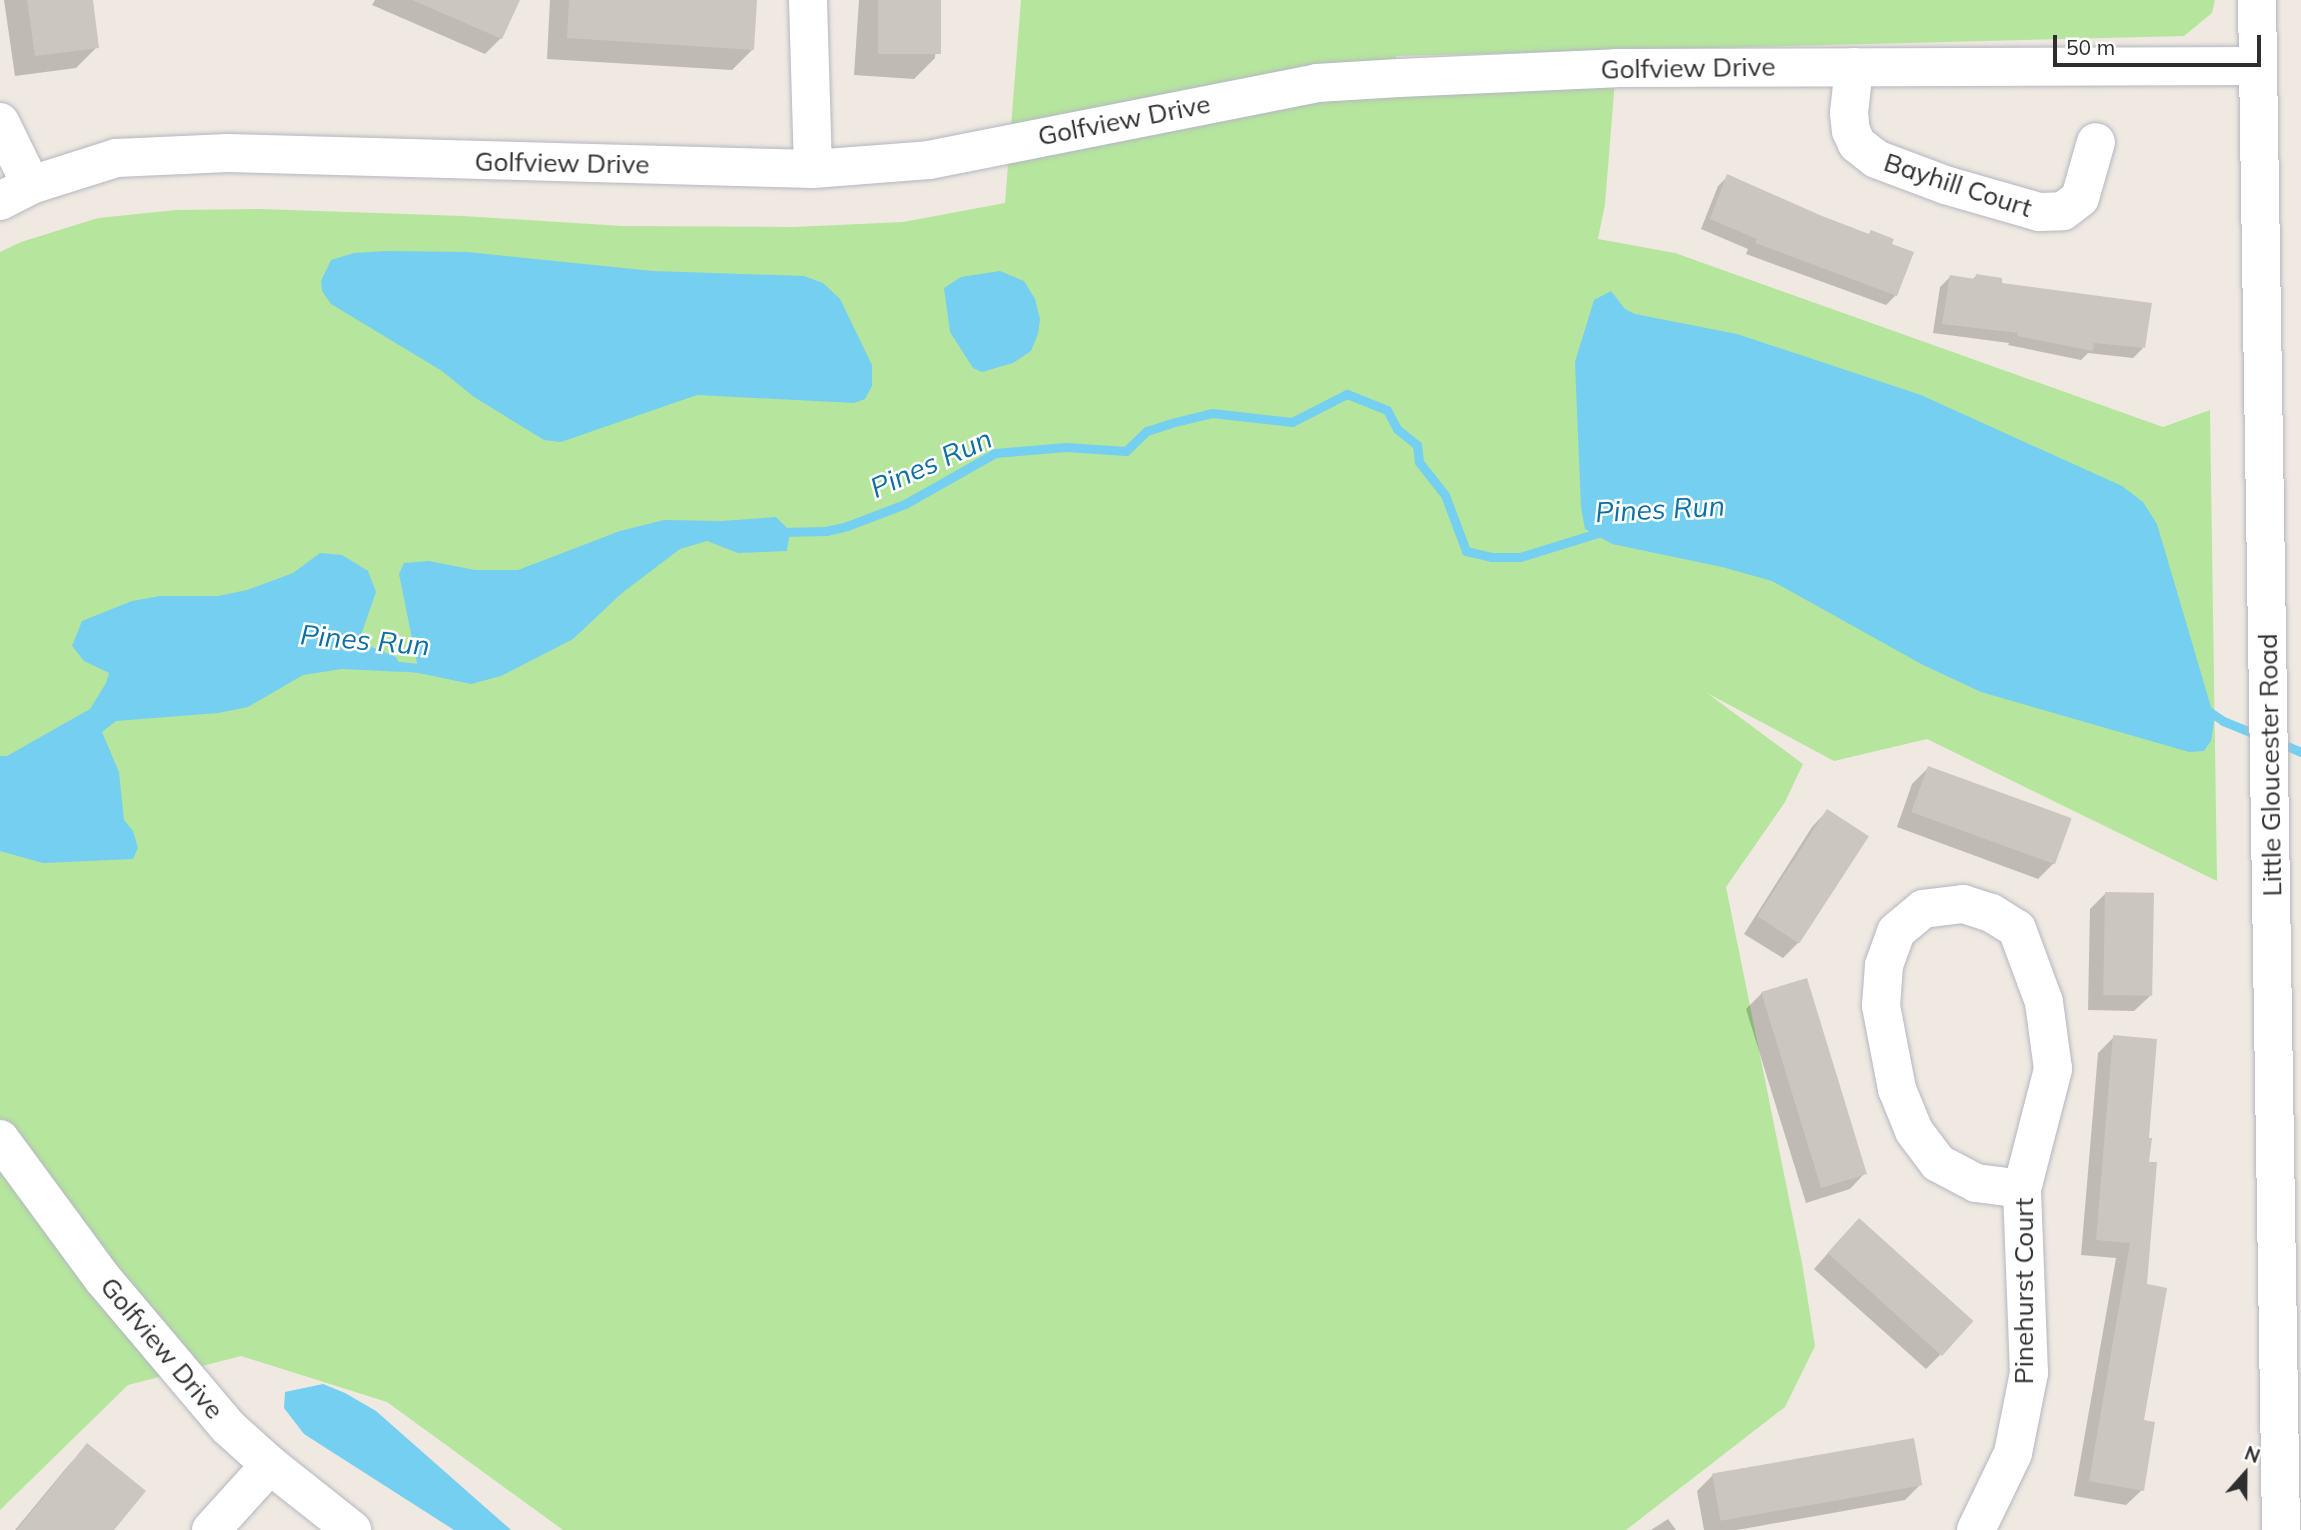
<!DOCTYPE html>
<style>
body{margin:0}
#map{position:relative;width:2301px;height:1530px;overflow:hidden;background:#efe9e1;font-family:Mulish,sans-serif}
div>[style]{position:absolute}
.green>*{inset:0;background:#b6e59e}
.water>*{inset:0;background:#75cff0}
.shadow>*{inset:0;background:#0003}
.stream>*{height:9px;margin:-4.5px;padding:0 4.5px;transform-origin:4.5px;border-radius:4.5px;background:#75cff0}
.building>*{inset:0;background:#cbc7bf;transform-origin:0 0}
.roads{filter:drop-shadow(0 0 2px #b4b7c1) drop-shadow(0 0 2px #b4b7c1)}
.minor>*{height:38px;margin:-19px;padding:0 19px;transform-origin:19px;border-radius:19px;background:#fff}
span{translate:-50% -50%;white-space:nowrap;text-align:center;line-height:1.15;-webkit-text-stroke:5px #fff;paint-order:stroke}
.street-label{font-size:26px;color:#2e2e2e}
.water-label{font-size:28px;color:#0d6fa3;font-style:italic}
.north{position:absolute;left:2210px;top:1439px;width:70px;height:70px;-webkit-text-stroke:5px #fff;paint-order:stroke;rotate:21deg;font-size:19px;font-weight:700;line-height:28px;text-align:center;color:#2e2e2e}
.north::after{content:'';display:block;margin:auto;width:24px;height:32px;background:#2e2e2e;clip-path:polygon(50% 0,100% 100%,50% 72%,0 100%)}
.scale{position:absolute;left:2053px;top:35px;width:208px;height:32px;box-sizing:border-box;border:4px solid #2e2e2e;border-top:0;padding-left:9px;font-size:21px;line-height:24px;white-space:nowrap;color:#2e2e2e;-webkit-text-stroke:5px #fff;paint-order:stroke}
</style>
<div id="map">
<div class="green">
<div style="clip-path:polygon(1021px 0,2215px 0,2212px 13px,2184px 36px,1396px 56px,1399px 77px,1616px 68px,1605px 204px,1598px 239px,1675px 253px,2163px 427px,2210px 410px,2217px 881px,1927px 739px,1834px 761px,1707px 693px,1803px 764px,1785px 802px,1726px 887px,1802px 1263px,1815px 1346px,1785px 1407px,1626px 1530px,563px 1530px,387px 1402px,241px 1356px,128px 1385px,0 1510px,0 252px,21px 242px,98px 218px,176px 210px,261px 209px,463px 216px,622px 226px,794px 227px,903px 222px,1005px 203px)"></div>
</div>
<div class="water">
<div style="clip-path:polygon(386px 251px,467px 252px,653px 271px,804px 276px,823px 283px,840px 299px,872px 365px,872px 386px,865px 399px,854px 403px,697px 395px,561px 442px,544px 440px,474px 397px,442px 371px,331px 304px,322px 291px,321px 281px,331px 260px,354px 253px)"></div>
<div style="clip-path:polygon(1000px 271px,1024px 281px,1035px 299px,1040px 319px,1038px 334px,1031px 351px,1013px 363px,982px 372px,973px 368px,950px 332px,944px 288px,961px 277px)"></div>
<div style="clip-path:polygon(1611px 291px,1625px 309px,1635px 314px,1737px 334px,1921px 395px,2122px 486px,2143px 502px,2157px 524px,2211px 707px,2214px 722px,2211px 741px,2204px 751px,2189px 752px,1981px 692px,1923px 665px,1772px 581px,1722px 567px,1612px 544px,1585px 529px,1581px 507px,1575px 362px,1594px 300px)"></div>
<div style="clip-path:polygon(776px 517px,790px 531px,787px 551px,738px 553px,707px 541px,680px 549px,622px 593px,573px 639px,501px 676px,471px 684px,419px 673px,399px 574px,404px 563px,429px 561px,475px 570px,518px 570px,620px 531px,664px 520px,722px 521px)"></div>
<div style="clip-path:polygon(320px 553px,342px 555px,368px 571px,376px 592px,361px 635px,367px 645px,396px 657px,404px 672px,342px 669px,303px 675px,248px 707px,218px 713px,116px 721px,102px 732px,119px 772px,124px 820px,133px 831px,138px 848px,133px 859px,43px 863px,0 851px,0 756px,7px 756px,90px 709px,106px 683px,109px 673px,84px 661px,72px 646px,82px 621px,132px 601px,160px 596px,218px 596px,247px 590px,293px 573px)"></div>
<div style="clip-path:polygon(323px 1384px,345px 1393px,376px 1411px,511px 1530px,454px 1530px,304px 1434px,284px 1408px,285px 1392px)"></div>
</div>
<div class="shadow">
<div style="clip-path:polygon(4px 0,91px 0,97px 47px,76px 68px,15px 76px)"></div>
<div style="clip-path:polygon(375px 0,518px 0,501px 38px,485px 54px,372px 5px)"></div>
<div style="clip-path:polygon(550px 0,756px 0,752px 50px,732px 70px,547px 59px)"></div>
<div style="clip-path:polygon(859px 0,939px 0,935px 58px,914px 79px,854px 75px)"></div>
<div style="clip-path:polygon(1728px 176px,1896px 295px,1886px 305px,1746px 254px,1748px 249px,1701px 229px,1718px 186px)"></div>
<div style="clip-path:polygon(1976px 276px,2143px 348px,2133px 358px,2088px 353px,2081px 360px,2008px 345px,2009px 343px,1933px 333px,1940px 287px,1950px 277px,1971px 281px)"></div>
<div style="clip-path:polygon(1928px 768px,2054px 863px,2038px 879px,1897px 827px,1912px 784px)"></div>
<div style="clip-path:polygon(1827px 811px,1798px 943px,1783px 958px,1744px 934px,1812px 827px)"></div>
<div style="clip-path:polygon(2105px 894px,2150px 996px,2134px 1011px,2088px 1010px,2090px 909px)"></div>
<div style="clip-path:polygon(1762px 993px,1865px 1173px,1850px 1189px,1806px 1203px,1746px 1009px)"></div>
<div style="clip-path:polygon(2114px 1037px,2147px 1140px,2142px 1490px,2126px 1505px,2074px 1496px,2116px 1258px,2081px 1255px,2098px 1053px)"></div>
<div style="clip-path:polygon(1843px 1236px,1942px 1353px,1926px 1369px,1814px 1269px)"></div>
<div style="clip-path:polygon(87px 1446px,111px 1530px,15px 1530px,67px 1467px)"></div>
<div style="clip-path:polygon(1713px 1475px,1920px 1485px,1905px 1500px,1737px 1530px,1704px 1530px,1697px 1491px)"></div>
<div style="clip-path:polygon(1668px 1519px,1676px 1530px,1651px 1530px)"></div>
</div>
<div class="stream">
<div style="left:781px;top:532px;width:45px;rotate:-1.3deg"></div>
<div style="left:826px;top:531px;width:22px;rotate:-13deg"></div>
<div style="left:847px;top:526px;width:62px;rotate:-20.8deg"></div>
<div style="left:905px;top:504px;width:103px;rotate:-29.5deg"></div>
<div style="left:995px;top:453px;width:71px;rotate:-4.8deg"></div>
<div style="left:1066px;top:447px;width:60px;rotate:3.8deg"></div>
<div style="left:1126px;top:451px;width:29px;rotate:-44deg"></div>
<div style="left:1147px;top:431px;width:25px;rotate:-18deg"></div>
<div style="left:1171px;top:423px;width:42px;rotate:-13.7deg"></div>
<div style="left:1212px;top:413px;width:81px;rotate:6.4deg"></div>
<div style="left:1292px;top:422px;width:62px;rotate:-27deg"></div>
<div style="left:1347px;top:394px;width:43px;rotate:21.8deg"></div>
<div style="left:1387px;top:410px;width:21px;rotate:62deg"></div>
<div style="left:1397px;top:429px;width:26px;rotate:39deg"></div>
<div style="left:1417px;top:445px;width:17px;rotate:83deg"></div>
<div style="left:1419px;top:462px;width:42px;rotate:51.8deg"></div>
<div style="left:1445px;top:495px;width:60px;rotate:69.4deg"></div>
<div style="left:1466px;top:551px;width:26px;rotate:13deg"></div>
<div style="left:1491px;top:557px;width:29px"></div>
<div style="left:1520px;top:557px;width:85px;rotate:-17.2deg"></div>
<div style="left:390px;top:665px;width:38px;rotate:6deg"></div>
<div style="left:2204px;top:708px;width:23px;rotate:34deg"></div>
<div style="left:2223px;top:721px;width:40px;rotate:22deg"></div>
<div style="left:2280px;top:743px;width:23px;rotate:23deg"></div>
</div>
<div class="building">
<div style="clip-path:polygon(27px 0,93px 0,99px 48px,35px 56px)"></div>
<div style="clip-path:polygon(412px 0,520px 0,502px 39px)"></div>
<div style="clip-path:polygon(569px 0,757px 0,754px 50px,567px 38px)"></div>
<div style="left:878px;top:0;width:63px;height:54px"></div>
<div style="clip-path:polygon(1727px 174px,1822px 216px,1869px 234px,1871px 230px,1894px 239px,1892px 244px,1914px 252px,1897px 296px,1755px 243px,1757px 239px,1710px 219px)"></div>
<div style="clip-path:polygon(1976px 274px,2002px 278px,2002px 283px,2152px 303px,2145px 348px,2094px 343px,2093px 351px,2017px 336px,2018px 333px,1942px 324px,1950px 275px,1975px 279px)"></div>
<div style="left:1928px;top:766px;width:153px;height:49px;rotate:20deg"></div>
<div style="left:1827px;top:809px;width:50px;height:128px;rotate:33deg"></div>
<div style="left:2105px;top:892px;width:49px;height:103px;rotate:1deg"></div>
<div style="left:1807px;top:978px;width:205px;height:48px;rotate:73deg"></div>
<div style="clip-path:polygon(2113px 1035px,2157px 1039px,2149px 1138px,2152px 1138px,2149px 1162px,2157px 1162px,2147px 1284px,2167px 1288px,2144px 1420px,2155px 1422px,2144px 1491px,2089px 1481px,2130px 1243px,2096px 1240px)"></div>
<div style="left:1859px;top:1218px;width:154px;height:47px;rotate:42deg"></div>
<div style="left:1914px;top:1438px;width:48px;height:205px;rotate:80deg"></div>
<div style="clip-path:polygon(87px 1443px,146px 1491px,114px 1530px,17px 1530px)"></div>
</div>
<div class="roads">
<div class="minor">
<div style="left:808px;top:0;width:169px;rotate:88.3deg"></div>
<div style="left:2257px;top:0;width:1530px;rotate:89.1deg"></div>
<div style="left:1854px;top:67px;width:46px;rotate:96.2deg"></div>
<div style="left:1849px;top:113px;width:18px;rotate:84deg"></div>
<div style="left:1851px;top:131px;width:14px;rotate:65deg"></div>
<div style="left:1857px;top:144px;width:24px;rotate:38deg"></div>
<div style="left:1876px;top:159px;width:74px;rotate:20.6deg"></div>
<div style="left:1945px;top:185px;width:98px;rotate:16deg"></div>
<div style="left:2039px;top:212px;width:24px;rotate:-2deg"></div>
<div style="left:2063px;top:211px;width:21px;rotate:-37deg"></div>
<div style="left:2080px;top:198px;width:58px;rotate:-74.1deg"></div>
<div style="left:0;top:122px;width:70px;rotate:63.8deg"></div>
<div style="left:0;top:201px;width:35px;rotate:-27deg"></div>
<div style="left:31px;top:185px;width:89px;rotate:-17.6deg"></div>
<div style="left:116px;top:158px;width:112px;rotate:-2.6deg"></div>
<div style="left:228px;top:153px;width:585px;rotate:1.57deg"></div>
<div style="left:813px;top:169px;width:116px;rotate:-4.4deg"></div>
<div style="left:929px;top:160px;width:396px;rotate:-11.2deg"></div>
<div style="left:1317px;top:83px;width:82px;rotate:-3.5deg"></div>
<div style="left:1399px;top:78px;width:217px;rotate:-2.6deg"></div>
<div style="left:1616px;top:68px;width:642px;rotate:-0.18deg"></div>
<div style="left:0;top:1139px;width:174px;rotate:53.7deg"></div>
<div style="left:103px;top:1279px;width:194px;rotate:49.8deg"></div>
<div style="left:228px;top:1427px;width:57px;rotate:42.1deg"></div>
<div style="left:270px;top:1465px;width:105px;rotate:38.4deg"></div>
<div style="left:211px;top:1530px;width:88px;rotate:-47.8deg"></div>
<div style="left:1976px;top:1530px;width:85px;rotate:-64.3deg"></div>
<div style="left:2013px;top:1453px;width:82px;rotate:-78.7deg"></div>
<div style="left:2029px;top:1373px;width:184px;rotate:-92.2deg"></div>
<div style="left:2022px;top:1189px;width:124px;rotate:-75.5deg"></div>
<div style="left:2053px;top:1069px;width:68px;rotate:-97.7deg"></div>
<div style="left:2044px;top:1002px;width:78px;rotate:-110.3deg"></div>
<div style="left:2017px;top:929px;width:31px;rotate:-148deg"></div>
<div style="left:1991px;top:913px;width:29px;rotate:-162deg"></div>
<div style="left:1963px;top:904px;width:40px;rotate:172.9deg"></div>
<div style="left:1923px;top:909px;width:35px;rotate:140deg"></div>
<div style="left:1896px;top:932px;width:35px;rotate:110deg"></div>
<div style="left:1884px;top:965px;width:41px;rotate:94.2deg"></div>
<div style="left:1881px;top:1006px;width:85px;rotate:79.1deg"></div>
<div style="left:1897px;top:1089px;width:45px;rotate:68deg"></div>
<div style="left:1914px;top:1131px;width:40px;rotate:53deg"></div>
<div style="left:1938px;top:1163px;width:43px;rotate:27.8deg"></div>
<div style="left:1976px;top:1183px;width:46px;rotate:7.4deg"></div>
</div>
</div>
<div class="street-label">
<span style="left:1688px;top:68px;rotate:-1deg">Golfview Drive</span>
<span style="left:1124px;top:120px;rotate:-11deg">Golfview Drive</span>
<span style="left:562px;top:163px;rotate:1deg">Golfview Drive</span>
<span style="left:1958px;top:185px;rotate:18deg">Bayhill Court</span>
<span style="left:2270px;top:765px;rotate:-91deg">Little Gloucester Road</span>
<span style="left:2024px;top:1291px;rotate:-90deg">Pinehurst Court</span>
<span style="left:162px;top:1348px;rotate:50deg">Golfview Drive</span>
</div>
<div class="water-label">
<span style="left:931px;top:463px;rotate:-24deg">Pines Run</span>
<span style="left:1660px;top:509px;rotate:-3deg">Pines Run</span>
<span style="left:365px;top:640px;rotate:5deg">Pines Run</span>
</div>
<div class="north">N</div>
<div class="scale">50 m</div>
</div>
